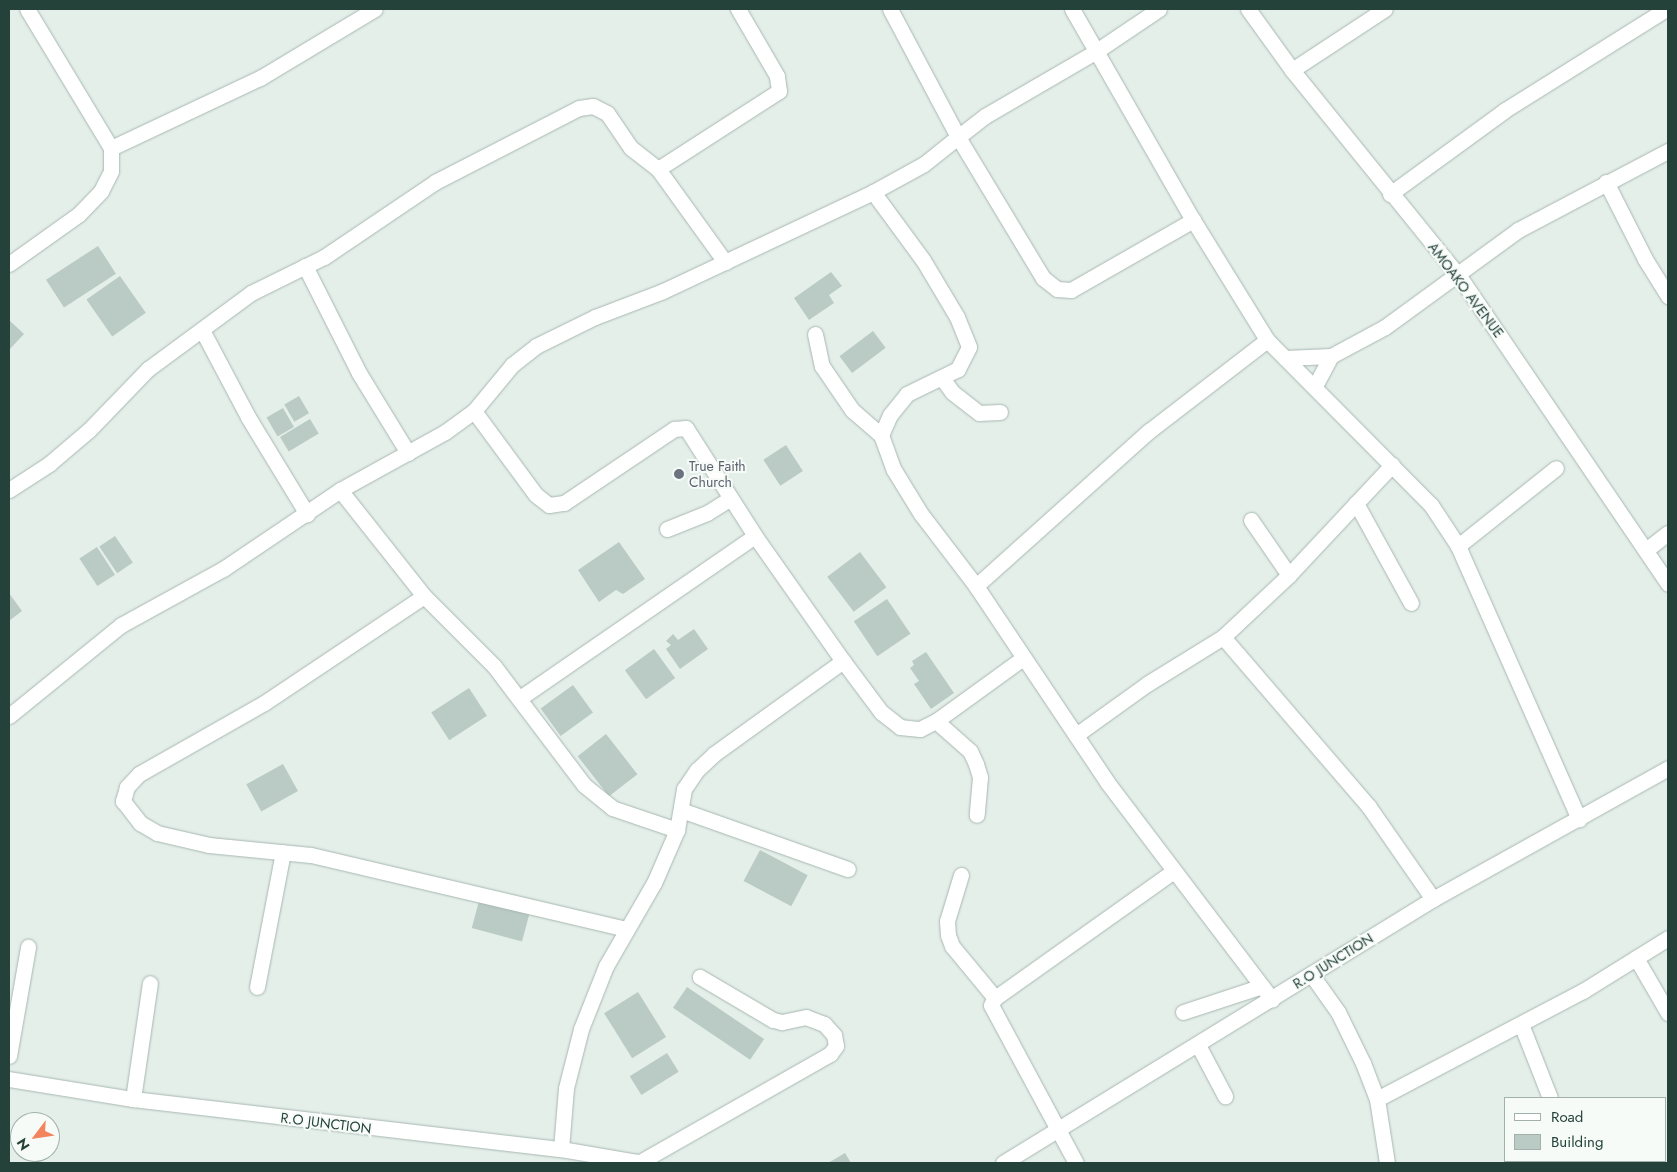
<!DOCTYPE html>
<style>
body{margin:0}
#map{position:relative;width:1677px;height:1172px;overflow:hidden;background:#e5efea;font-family:Jost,sans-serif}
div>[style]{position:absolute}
.building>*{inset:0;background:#bacac4;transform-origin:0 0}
.roads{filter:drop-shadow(0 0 1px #a7b7b2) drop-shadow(0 0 1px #a7b7b2)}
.minor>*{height:15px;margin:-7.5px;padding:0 7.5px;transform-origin:7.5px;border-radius:7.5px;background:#fff}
.dots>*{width:14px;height:14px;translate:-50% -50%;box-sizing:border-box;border:2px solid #f6fbf8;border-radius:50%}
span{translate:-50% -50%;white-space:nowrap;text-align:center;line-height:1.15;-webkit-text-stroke:4px #f6fbf8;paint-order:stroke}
.street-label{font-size:14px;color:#24413a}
.worship-label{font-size:14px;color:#5b616d}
.left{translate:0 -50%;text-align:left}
.frame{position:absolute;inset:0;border:10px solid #24413a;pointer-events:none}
.legend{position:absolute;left:1504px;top:1097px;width:162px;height:65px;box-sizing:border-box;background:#f6fbf8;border:1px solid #a2b1ac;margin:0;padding:6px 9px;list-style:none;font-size:15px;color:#24413a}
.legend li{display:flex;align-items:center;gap:10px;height:25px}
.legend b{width:25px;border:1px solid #a2b1ac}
.north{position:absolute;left:10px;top:1112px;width:50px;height:50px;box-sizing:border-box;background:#f6fbf8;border:1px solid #a2b1ac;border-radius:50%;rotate:239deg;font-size:14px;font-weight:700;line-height:20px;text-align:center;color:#24413a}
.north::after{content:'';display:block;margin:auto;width:18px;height:22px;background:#f4845e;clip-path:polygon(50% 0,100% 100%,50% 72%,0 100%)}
</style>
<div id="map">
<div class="building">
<div style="left:98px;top:246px;width:33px;height:62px;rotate:57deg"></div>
<div style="clip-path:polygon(831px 272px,842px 286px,829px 295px,834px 303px,809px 320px,794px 298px)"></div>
<div style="left:120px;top:276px;width:45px;height:41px;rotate:55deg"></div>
<div style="clip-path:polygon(9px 320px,24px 334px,9px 350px)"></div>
<div style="left:873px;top:331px;width:21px;height:42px;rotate:53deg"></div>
<div style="left:299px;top:396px;width:20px;height:17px;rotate:60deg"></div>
<div style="left:283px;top:408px;width:22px;height:19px;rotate:60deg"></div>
<div style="left:310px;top:419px;width:17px;height:35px;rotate:59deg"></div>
<div style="left:786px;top:445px;width:31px;height:27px;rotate:57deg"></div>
<div style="left:115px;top:536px;width:32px;height:19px;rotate:56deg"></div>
<div style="clip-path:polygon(619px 542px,645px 579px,623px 594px,616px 590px,599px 602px,578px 570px)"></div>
<div style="left:97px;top:547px;width:33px;height:21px;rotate:57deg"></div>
<div style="left:860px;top:552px;width:44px;height:41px;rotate:53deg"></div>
<div style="clip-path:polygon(9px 593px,22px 611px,9px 621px)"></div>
<div style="left:887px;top:599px;width:42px;height:40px;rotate:56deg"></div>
<div style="clip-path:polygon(694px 629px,708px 649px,680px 669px,666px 649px,671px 645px,666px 641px,673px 634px,678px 640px)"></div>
<div style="left:654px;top:649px;width:36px;height:36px;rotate:54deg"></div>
<div style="clip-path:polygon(926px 652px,954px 693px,931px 709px,914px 684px,919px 681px,910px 668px,914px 665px,912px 661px)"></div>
<div style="left:573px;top:685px;width:34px;height:40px;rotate:54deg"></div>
<div style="left:469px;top:688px;width:33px;height:45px;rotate:57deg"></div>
<div style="left:606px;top:734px;width:51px;height:36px;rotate:52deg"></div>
<div style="left:283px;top:764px;width:31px;height:42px;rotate:61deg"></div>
<div style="left:760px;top:850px;width:54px;height:35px;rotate:28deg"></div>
<div style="left:479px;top:901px;width:52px;height:28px;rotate:15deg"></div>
<div style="left:687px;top:987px;width:93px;height:25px;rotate:34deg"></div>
<div style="left:638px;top:992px;width:53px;height:40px;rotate:58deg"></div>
<div style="left:667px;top:1053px;width:22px;height:44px;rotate:58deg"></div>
<div style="clip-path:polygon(845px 1153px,851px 1163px,828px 1163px)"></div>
</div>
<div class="roads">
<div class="minor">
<div style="left:890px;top:9px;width:145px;rotate:62deg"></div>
<div style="left:958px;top:137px;width:34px;rotate:-38deg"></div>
<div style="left:985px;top:116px;width:127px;rotate:-30.2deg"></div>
<div style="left:1095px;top:52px;width:77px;rotate:-33.9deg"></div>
<div style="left:1072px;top:9px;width:243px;rotate:60.2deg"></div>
<div style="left:1193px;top:220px;width:141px;rotate:58.3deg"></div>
<div style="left:1267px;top:340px;width:233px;rotate:45.2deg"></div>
<div style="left:1431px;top:505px;width:49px;rotate:56.6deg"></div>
<div style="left:1458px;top:546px;width:299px;rotate:66.1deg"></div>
<div style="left:1248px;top:9px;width:75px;rotate:54.2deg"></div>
<div style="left:1292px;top:70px;width:265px;rotate:51deg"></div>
<div style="left:1459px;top:276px;width:372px;rotate:55.8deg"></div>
<div style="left:1292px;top:70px;width:111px;rotate:-33.3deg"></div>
<div style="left:111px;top:148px;width:165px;rotate:-25.2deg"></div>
<div style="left:260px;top:78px;width:134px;rotate:-31deg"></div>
<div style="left:658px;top:169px;width:144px;rotate:-32.8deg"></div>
<div style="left:779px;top:91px;width:15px;rotate:-98deg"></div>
<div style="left:777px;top:76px;width:78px;rotate:-120.2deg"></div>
<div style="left:1606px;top:182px;width:86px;rotate:63.1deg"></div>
<div style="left:1645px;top:259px;width:44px;rotate:58.1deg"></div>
<div style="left:873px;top:192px;width:84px;rotate:53.7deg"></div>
<div style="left:923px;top:260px;width:66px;rotate:59.2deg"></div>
<div style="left:957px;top:317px;width:32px;rotate:68deg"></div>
<div style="left:969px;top:347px;width:25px;rotate:117deg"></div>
<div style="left:958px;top:369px;width:57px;rotate:153.9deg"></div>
<div style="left:907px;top:394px;width:27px;rotate:129deg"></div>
<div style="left:890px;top:415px;width:22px;rotate:114deg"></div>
<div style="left:881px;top:435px;width:37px;rotate:70deg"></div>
<div style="left:894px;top:470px;width:52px;rotate:58.5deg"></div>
<div style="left:921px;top:514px;width:91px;rotate:52.6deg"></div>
<div style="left:976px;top:586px;width:236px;rotate:56.2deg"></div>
<div style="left:1107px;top:782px;width:273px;rotate:52.8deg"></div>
<div style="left:1390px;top:194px;width:142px;rotate:-36.1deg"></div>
<div style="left:1505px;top:110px;width:190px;rotate:-32.1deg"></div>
<div style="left:9px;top:264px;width:86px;rotate:-35.5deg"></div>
<div style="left:79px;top:214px;width:32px;rotate:-46deg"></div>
<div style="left:101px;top:191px;width:22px;rotate:-63deg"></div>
<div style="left:111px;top:171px;width:23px;rotate:-90deg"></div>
<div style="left:111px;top:148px;width:162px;rotate:-121.1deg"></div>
<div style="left:305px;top:266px;width:120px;rotate:63.2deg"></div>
<div style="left:359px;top:373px;width:94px;rotate:58.5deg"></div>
<div style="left:202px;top:330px;width:98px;rotate:62.1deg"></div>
<div style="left:248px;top:417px;width:114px;rotate:58.7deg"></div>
<div style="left:815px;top:334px;width:33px;rotate:78deg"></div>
<div style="left:822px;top:366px;width:53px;rotate:55.7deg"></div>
<div style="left:852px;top:410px;width:38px;rotate:41deg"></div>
<div style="left:1285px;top:358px;width:46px;rotate:-2.5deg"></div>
<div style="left:942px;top:378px;width:17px;rotate:54deg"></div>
<div style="left:952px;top:392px;width:34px;rotate:38deg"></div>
<div style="left:979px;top:413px;width:21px;rotate:-3deg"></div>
<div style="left:1315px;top:386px;width:34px;rotate:-62deg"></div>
<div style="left:1331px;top:356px;width:61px;rotate:-28.2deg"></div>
<div style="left:1385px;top:327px;width:165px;rotate:-36.1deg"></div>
<div style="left:1518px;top:230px;width:170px;rotate:-27.8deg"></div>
<div style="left:474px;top:411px;width:104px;rotate:53.6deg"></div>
<div style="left:536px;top:495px;width:16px;rotate:38deg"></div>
<div style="left:549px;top:505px;width:15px;rotate:-8deg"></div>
<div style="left:564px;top:503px;width:133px;rotate:-33.9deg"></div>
<div style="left:674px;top:429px;width:12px;rotate:-5deg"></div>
<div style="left:686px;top:428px;width:128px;rotate:57.4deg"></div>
<div style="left:755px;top:536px;width:153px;rotate:54.9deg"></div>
<div style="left:843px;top:661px;width:64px;rotate:53.3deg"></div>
<div style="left:881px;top:712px;width:24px;rotate:38deg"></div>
<div style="left:900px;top:727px;width:20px;rotate:6deg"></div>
<div style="left:920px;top:729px;width:18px;rotate:-27deg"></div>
<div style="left:936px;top:721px;width:107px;rotate:-35.9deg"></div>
<div style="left:9px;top:490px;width:48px;rotate:-33deg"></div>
<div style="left:49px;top:464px;width:52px;rotate:-40.4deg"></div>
<div style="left:89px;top:430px;width:85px;rotate:-46deg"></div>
<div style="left:148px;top:369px;width:128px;rotate:-36.4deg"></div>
<div style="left:251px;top:293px;width:81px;rotate:-26.3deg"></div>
<div style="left:324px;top:257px;width:134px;rotate:-34deg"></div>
<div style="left:435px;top:182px;width:162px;rotate:-27.2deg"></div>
<div style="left:579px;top:108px;width:14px;rotate:-8deg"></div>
<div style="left:593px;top:106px;width:16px;rotate:27deg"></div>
<div style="left:607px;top:113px;width:42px;rotate:55.6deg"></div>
<div style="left:631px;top:148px;width:34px;rotate:38deg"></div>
<div style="left:658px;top:169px;width:115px;rotate:54.2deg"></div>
<div style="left:340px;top:490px;width:135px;rotate:51.6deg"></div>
<div style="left:424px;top:596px;width:99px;rotate:45deg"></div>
<div style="left:494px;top:666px;width:149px;rotate:52.9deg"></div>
<div style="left:584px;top:785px;width:36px;rotate:39deg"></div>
<div style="left:612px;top:808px;width:69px;rotate:18.7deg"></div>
<div style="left:1356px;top:503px;width:114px;rotate:61.2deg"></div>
<div style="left:1251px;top:520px;width:67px;rotate:55.4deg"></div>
<div style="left:667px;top:529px;width:43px;rotate:-21.8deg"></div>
<div style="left:707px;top:513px;width:28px;rotate:-32deg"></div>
<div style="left:1458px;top:546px;width:125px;rotate:-38.5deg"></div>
<div style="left:1646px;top:550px;width:28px;rotate:-38deg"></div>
<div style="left:976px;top:586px;width:232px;rotate:-41.9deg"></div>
<div style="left:1149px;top:431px;width:149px;rotate:-37.6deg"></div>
<div style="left:424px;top:596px;width:192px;rotate:146.2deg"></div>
<div style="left:264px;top:703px;width:144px;rotate:150.4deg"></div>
<div style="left:139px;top:774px;width:18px;rotate:133deg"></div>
<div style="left:127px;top:787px;width:15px;rotate:106deg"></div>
<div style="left:123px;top:801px;width:28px;rotate:52deg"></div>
<div style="left:140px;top:823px;width:20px;rotate:30deg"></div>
<div style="left:157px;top:833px;width:53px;rotate:13deg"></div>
<div style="left:209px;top:845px;width:102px;rotate:5.6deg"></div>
<div style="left:311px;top:855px;width:324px;rotate:13.2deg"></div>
<div style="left:1223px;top:637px;width:224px;rotate:49.3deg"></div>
<div style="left:1369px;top:807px;width:112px;rotate:55.2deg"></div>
<div style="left:520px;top:698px;width:285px;rotate:-34.6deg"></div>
<div style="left:9px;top:716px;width:144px;rotate:-39.1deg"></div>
<div style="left:121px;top:625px;width:116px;rotate:-28.8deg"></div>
<div style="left:223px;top:569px;width:141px;rotate:-34deg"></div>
<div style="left:340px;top:490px;width:120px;rotate:-28.9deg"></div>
<div style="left:445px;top:432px;width:36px;rotate:-36deg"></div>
<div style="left:474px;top:411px;width:60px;rotate:-50.4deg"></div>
<div style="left:512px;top:365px;width:31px;rotate:-38deg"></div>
<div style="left:536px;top:346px;width:66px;rotate:-26.2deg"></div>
<div style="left:595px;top:317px;width:73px;rotate:-20.9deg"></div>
<div style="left:663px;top:291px;width:232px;rotate:-25.2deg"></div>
<div style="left:873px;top:192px;width:58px;rotate:-28.8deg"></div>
<div style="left:924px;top:164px;width:43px;rotate:-38.5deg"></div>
<div style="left:958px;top:137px;width:165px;rotate:58.9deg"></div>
<div style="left:1043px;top:278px;width:18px;rotate:38deg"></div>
<div style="left:1057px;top:289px;width:14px;rotate:4deg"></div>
<div style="left:1071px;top:290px;width:141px;rotate:-29.8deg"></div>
<div style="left:936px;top:721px;width:45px;rotate:41.4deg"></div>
<div style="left:970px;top:751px;width:14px;rotate:65deg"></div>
<div style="left:976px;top:764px;width:14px;rotate:73deg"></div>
<div style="left:980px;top:777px;width:38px;rotate:95deg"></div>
<div style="left:1076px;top:735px;width:87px;rotate:-35.7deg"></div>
<div style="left:1147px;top:684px;width:89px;rotate:-31.7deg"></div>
<div style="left:1223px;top:637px;width:91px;rotate:-43.2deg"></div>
<div style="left:1289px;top:575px;width:151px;rotate:-46.9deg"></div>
<div style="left:681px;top:810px;width:177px;rotate:19.5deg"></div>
<div style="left:961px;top:875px;width:48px;rotate:106.9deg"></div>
<div style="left:947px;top:921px;width:14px;rotate:86deg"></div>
<div style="left:948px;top:935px;width:12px;rotate:70deg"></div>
<div style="left:952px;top:946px;width:67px;rotate:50.4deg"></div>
<div style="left:1636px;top:958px;width:64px;rotate:59.8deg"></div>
<div style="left:1311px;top:974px;width:47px;rotate:54.6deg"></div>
<div style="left:1338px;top:1012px;width:57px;rotate:63.9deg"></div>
<div style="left:1363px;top:1063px;width:39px;rotate:69deg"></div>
<div style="left:1377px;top:1099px;width:65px;rotate:81.1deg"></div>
<div style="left:257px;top:987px;width:137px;rotate:-79.1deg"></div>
<div style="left:1183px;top:1012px;width:83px;rotate:-18.2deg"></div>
<div style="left:1521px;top:1024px;width:79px;rotate:68.6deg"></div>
<div style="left:1198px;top:1045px;width:58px;rotate:62.1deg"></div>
<div style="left:9px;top:1056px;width:111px;rotate:-80.1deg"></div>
<div style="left:9px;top:1079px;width:126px;rotate:9.2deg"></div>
<div style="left:133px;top:1099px;width:431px;rotate:6.7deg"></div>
<div style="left:561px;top:1149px;width:84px;rotate:9.6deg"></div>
<div style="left:133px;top:1099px;width:117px;rotate:-81.7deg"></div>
<div style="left:1377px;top:1099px;width:233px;rotate:-27.7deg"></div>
<div style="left:1583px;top:991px;width:100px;rotate:-31.9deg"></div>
<div style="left:561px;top:1149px;width:61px;rotate:-85.3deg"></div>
<div style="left:566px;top:1088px;width:61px;rotate:-75.7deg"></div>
<div style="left:581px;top:1029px;width:68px;rotate:-68.4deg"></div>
<div style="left:606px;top:966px;width:96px;rotate:-60deg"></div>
<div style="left:654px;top:883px;width:58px;rotate:-66.5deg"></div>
<div style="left:677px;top:830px;width:42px;rotate:-80.3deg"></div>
<div style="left:684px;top:789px;width:23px;rotate:-56deg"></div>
<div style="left:697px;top:770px;width:23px;rotate:-43deg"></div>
<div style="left:714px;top:754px;width:159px;rotate:-35.8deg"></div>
<div style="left:1576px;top:1161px;width:2px;rotate:63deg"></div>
<div style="left:640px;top:1162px;width:219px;rotate:-29.6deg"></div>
<div style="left:830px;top:1054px;width:10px;rotate:-53deg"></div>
<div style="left:836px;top:1046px;width:11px;rotate:-100deg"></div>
<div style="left:834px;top:1035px;width:15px;rotate:-132deg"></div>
<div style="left:824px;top:1024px;width:19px;rotate:-159deg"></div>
<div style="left:806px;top:1017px;width:25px;rotate:168deg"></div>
<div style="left:782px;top:1022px;width:9px;rotate:-167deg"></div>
<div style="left:773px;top:1020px;width:85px;rotate:-149.5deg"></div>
<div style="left:1003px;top:1163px;width:505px;rotate:-31.55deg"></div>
<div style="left:1433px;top:899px;width:269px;rotate:-29.1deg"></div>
<div style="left:1076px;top:1163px;width:179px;rotate:-118.3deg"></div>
<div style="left:991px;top:1005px;width:8px;rotate:-60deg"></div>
<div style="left:995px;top:998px;width:219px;rotate:-35.4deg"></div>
</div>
</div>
<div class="dots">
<div style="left:679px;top:474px;background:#6b7280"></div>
</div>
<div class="street-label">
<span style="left:1466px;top:290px;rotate:53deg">AMOAKO AVENUE</span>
<span style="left:1333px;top:961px;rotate:-32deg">R.O JUNCTION</span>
<span style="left:326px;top:1123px;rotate:7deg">R.O JUNCTION</span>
</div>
<div class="worship-label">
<span class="left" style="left:689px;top:474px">True Faith<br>Church</span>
</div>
<div class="frame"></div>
<ul class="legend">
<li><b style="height:6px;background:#fff"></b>Road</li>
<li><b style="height:14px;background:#bacac4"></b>Building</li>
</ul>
<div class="north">N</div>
</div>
